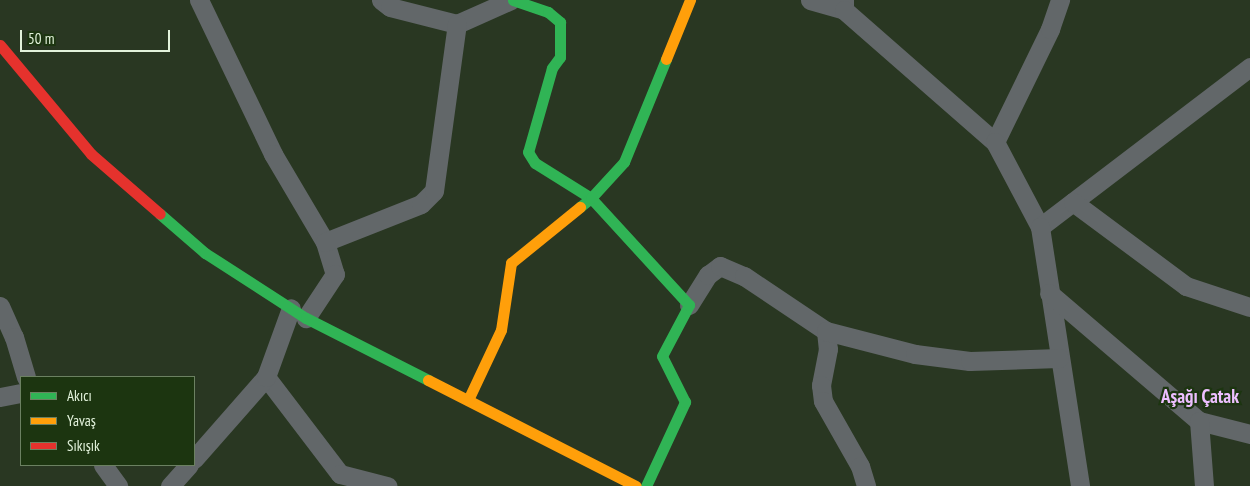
<!DOCTYPE html>
<meta charset="utf-8">
<style>
body{margin:0}
#map{position:relative;width:1250px;height:486px;overflow:hidden;background:#293722;font-family:"PT Sans Narrow",sans-serif}
div>[style]{position:absolute}
.street>*{height:19px;margin:-9.5px;padding:0 9.5px;transform-origin:9.5px;border-radius:9.5px;background:#626769}
.fast>*{height:11px;margin:-5.5px;padding:0 5.5px;transform-origin:5.5px;border-radius:5.5px;background:#30b455}
.slow>*{height:11px;margin:-5.5px;padding:0 5.5px;transform-origin:5.5px;border-radius:5.5px;background:#ff9f0a}
.jam>*{height:11px;margin:-5.5px;padding:0 5.5px;transform-origin:5.5px;border-radius:5.5px;background:#e5322d}
span{translate:-50% -50%;white-space:nowrap;text-align:center;line-height:1.15;-webkit-text-stroke:4.5px #1c3510;paint-order:stroke}
.district-label{font-size:19px;color:#edbfff;font-weight:700}
.legend{position:absolute;left:20px;top:376px;width:175px;height:90px;box-sizing:border-box;background:#1c3510;border:1px solid #6b8161;margin:0;padding:6px 9px;list-style:none;font-size:15px;color:#e2f2db}
.legend li{display:flex;align-items:center;gap:10px;height:25px}
.legend b{width:25px;border:1px solid #6b8161}
.scale{position:absolute;left:20px;top:30px;width:150px;height:22px;box-sizing:border-box;border:2px solid #e2f2db;border-top:0;padding-left:6px;font-size:15px;line-height:18px;white-space:nowrap;color:#e2f2db;-webkit-text-stroke:4px #1c3510;paint-order:stroke}
</style>
<div id="map">
<div class="street">
<div style="left:199px;top:0;width:171px;rotate:64.3deg"></div>
<div style="left:273px;top:154px;width:102px;rotate:59.4deg"></div>
<div style="left:325px;top:242px;width:34px;rotate:73deg"></div>
<div style="left:335px;top:274px;width:53px;rotate:123.4deg"></div>
<div style="left:381px;top:0;width:11px;rotate:38deg"></div>
<div style="left:390px;top:7px;width:69px;rotate:14.2deg"></div>
<div style="left:457px;top:24px;width:59px;rotate:-24deg"></div>
<div style="left:810px;top:0;width:35px;rotate:16deg"></div>
<div style="left:844px;top:0;width:10px;rotate:90deg"></div>
<div style="left:844px;top:10px;width:201px;rotate:41.2deg"></div>
<div style="left:995px;top:142px;width:126px;rotate:-64deg"></div>
<div style="left:1050px;top:29px;width:31px;rotate:-71deg"></div>
<div style="left:995px;top:142px;width:96px;rotate:62.1deg"></div>
<div style="left:1040px;top:227px;width:264px;rotate:-37.3deg"></div>
<div style="left:1073px;top:202px;width:141px;rotate:36.6deg"></div>
<div style="left:1186px;top:286px;width:67px;rotate:18.2deg"></div>
<div style="left:1040px;top:227px;width:262px;rotate:81.2deg"></div>
<div style="left:325px;top:242px;width:103px;rotate:-21.6deg"></div>
<div style="left:421px;top:204px;width:18px;rotate:-45deg"></div>
<div style="left:434px;top:191px;width:169px;rotate:-82.2deg"></div>
<div style="left:1049px;top:293px;width:197px;rotate:40.5deg"></div>
<div style="left:1199px;top:421px;width:53px;rotate:14.3deg"></div>
<div style="left:689px;top:305px;width:36px;rotate:-58deg"></div>
<div style="left:708px;top:275px;width:15px;rotate:-37deg"></div>
<div style="left:720px;top:266px;width:26px;rotate:23deg"></div>
<div style="left:744px;top:276px;width:99px;rotate:33.9deg"></div>
<div style="left:826px;top:331px;width:18px;rotate:84deg"></div>
<div style="left:828px;top:349px;width:37px;rotate:101deg"></div>
<div style="left:821px;top:385px;width:16px;rotate:83deg"></div>
<div style="left:823px;top:401px;width:75px;rotate:60.4deg"></div>
<div style="left:860px;top:466px;width:21px;rotate:73deg"></div>
<div style="left:0;top:306px;width:34px;rotate:66deg"></div>
<div style="left:14px;top:337px;width:42px;rotate:73.3deg"></div>
<div style="left:826px;top:331px;width:92px;rotate:14.5deg"></div>
<div style="left:915px;top:354px;width:55px;rotate:7.3deg"></div>
<div style="left:970px;top:361px;width:89px;rotate:-1.9deg"></div>
<div style="left:266px;top:377px;width:122px;rotate:52.7deg"></div>
<div style="left:340px;top:474px;width:49px;rotate:14.3deg"></div>
<div style="left:0;top:397px;width:21px;rotate:-11deg"></div>
<div style="left:1199px;top:421px;width:65px;rotate:85.6deg"></div>
<div style="left:194px;top:459px;width:109px;rotate:-48.7deg"></div>
<div style="left:266px;top:377px;width:73px;rotate:-70.1deg"></div>
<div style="left:103px;top:465px;width:26px;rotate:54deg"></div>
<div style="left:170px;top:486px;width:28px;rotate:-48deg"></div>
</div>
<div class="fast">
<div style="left:513px;top:0;width:37px;rotate:19deg"></div>
<div style="left:548px;top:12px;width:16px;rotate:40deg"></div>
<div style="left:560px;top:22px;width:35px;rotate:90deg"></div>
<div style="left:560px;top:57px;width:14px;rotate:126deg"></div>
<div style="left:552px;top:68px;width:87px;rotate:105.9deg"></div>
<div style="left:528px;top:152px;width:13px;rotate:58deg"></div>
<div style="left:535px;top:163px;width:66px;rotate:32deg"></div>
<div style="left:591px;top:198px;width:14px;rotate:141deg"></div>
<div style="left:160px;top:214px;width:60px;rotate:40.9deg"></div>
<div style="left:205px;top:253px;width:120px;rotate:32.8deg"></div>
<div style="left:306px;top:318px;width:137px;rotate:26.9deg"></div>
<div style="left:646px;top:486px;width:93px;rotate:-65.1deg"></div>
<div style="left:685px;top:402px;width:51px;rotate:-116.6deg"></div>
<div style="left:662px;top:356px;width:58px;rotate:-62.1deg"></div>
<div style="left:689px;top:305px;width:145px;rotate:-132.5deg"></div>
<div style="left:591px;top:198px;width:49px;rotate:-47.5deg"></div>
<div style="left:624px;top:162px;width:111px;rotate:-67.8deg"></div>
</div>
<div class="slow">
<div style="left:666px;top:59px;width:64px;rotate:-67.9deg"></div>
<div style="left:428px;top:380px;width:233px;rotate:27deg"></div>
<div style="left:468px;top:400px;width:77px;rotate:-64.8deg"></div>
<div style="left:501px;top:330px;width:68px;rotate:-81.5deg"></div>
<div style="left:511px;top:263px;width:89px;rotate:-39.1deg"></div>
</div>
<div class="jam">
<div style="left:0;top:45px;width:142px;rotate:50.1deg"></div>
<div style="left:91px;top:154px;width:91px;rotate:41deg"></div>
</div>
<div class="district-label">
<span style="left:1200px;top:397px">Aşağı Çatak</span>
</div>
<ul class="legend">
<li><b style="height:6px;background:#30b455"></b>Akıcı</li>
<li><b style="height:6px;background:#ff9f0a"></b>Yavaş</li>
<li><b style="height:6px;background:#e5322d"></b>Sıkışık</li>
</ul>
<div class="scale">50 m</div>
</div>
